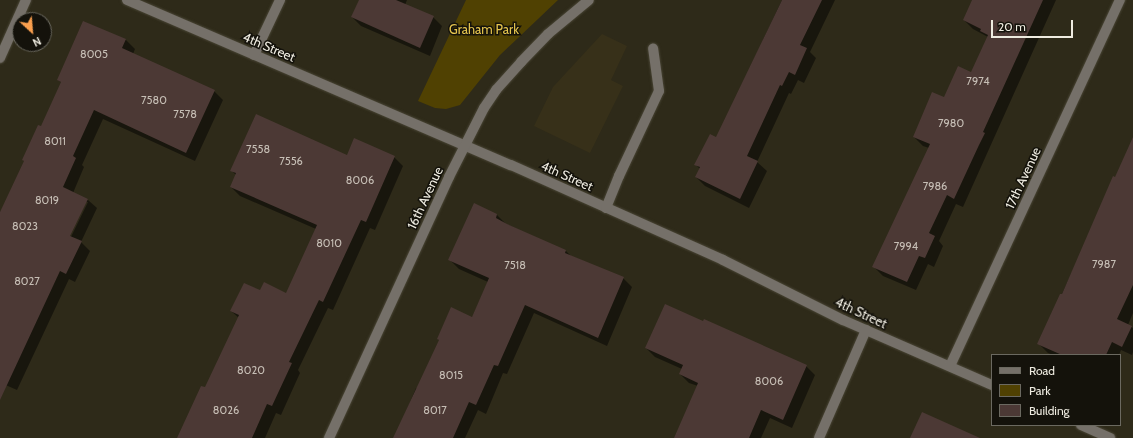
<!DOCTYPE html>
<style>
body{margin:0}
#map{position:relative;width:1133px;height:438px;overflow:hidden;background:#2e2a19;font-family:Cabin,sans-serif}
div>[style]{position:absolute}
.built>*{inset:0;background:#373019}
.green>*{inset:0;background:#504102}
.shadow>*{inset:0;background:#0007}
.building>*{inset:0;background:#4c3935}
.roads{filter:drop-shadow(0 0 1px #494535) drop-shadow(0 0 1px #494535)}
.minor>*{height:10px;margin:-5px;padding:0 5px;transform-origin:5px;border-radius:5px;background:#757069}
span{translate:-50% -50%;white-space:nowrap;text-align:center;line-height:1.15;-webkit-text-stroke:3px #14120b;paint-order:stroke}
.number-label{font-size:11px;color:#c6beb5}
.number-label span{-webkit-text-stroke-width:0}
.park-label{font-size:13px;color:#e6c54e}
.street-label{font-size:13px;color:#eeebe0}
.legend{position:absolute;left:991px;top:354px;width:130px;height:72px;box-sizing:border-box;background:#14120b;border:1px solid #6b6960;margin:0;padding:5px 7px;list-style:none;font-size:12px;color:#eeebe0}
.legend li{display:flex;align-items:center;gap:8px;height:20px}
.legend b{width:20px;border:1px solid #6b6960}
.north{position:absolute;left:12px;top:12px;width:40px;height:40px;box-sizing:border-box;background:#14120b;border:1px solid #6b6960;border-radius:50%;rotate:154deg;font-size:11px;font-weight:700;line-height:16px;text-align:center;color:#eeebe0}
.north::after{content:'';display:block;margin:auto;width:14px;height:18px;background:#fa9f4e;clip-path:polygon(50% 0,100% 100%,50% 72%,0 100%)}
.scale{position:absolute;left:991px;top:20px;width:82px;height:18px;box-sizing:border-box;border:2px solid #eeebe0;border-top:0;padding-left:5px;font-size:12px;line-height:14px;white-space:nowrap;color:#eeebe0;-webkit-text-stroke:3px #14120b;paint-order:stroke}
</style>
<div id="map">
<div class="built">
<div style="clip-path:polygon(602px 34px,627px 46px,611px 80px,623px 86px,590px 153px,534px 126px,553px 87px)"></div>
</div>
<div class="green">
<div style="clip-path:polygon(466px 0,558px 0,500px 55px,460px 105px,446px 109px,435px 108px,418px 101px)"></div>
</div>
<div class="shadow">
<div style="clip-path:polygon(360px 0,407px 0,405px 5px,433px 17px,442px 26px,430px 56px,361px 26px,352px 17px)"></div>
<div style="clip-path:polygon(782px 0,835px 0,810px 52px,816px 58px,804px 83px,798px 80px,791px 94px,789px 93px,757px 162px,767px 171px,749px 208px,705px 186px,696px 177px,700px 169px,696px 165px,716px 139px)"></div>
<div style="clip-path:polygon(974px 0,1056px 0,963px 207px,956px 204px,939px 241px,943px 246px,934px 267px,928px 264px,916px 290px,883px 276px,874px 267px,929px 148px,923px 146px,914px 137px,944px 99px,972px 73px,988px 37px,973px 29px,964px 20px)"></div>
<div style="clip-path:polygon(evenodd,84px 22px,126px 40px,135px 49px,133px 54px,214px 91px,223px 100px,195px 161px,103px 119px,82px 165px,84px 167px,73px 193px,88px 200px,97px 208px,81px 242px,90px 251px,75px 282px,69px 279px,17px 390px,1px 383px,0 386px,0 213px,25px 162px,23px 160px,42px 128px,62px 83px,58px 80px,84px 22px,86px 202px,88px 202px,69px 241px,67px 240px,86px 202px)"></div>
<div style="clip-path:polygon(1133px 139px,1133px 313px,1128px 325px,1133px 328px,1133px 352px,1132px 355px,1121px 350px,1119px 355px,1053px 355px,1048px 353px,1039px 344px)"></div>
<div style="clip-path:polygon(347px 157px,394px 157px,403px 166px,375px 230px,370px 228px,333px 310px,328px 308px,298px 370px,300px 373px,281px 415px,276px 413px,265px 438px,178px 438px,206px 389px,239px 318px,231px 311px,260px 291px,287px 294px,316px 229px,240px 196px,231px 187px,236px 175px,231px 170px)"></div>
<div style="clip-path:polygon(497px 215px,506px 224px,566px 251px,571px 256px,623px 278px,632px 287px,607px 346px,534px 313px,507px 374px,503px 373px,486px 414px,478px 410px,465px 438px,395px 438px,416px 388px,418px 389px,440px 341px,438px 339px,472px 318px,488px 282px,459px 269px,450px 260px)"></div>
<div style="clip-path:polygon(646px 348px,806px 366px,815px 375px,792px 428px,770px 418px,761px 438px,675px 438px,698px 386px,689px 383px,680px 374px,682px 369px,655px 357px)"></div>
</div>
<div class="building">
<div style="clip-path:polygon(359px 0,396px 0,434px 16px,420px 48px,351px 17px)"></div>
<div style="clip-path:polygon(782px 0,822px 0,800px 45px,807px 48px,795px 75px,789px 72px,782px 86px,780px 85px,747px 156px,758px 161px,740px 199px,695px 177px,700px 167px,694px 165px,710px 134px,716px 137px)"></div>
<div style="clip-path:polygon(972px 0,1043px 0,983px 132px,985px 133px,979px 145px,954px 199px,947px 195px,929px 233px,935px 236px,925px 258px,919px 256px,907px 282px,872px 267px,930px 144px,913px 137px,932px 92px,944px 97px,958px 66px,971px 72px,988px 35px,980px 31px,981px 29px,963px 20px)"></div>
<div style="clip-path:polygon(83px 21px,126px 39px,122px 48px,215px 90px,186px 153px,94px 110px,73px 156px,76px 158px,63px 187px,88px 199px,70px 236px,82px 241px,66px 274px,60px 271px,0 400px,0 212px,24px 161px,22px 160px,38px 125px,41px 126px,61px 82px,57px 80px)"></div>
<div style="clip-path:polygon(256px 114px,347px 155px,354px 138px,395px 156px,366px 222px,361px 220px,323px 302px,319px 300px,289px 362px,292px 363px,272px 406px,267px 404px,252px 438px,177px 438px,201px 386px,205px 387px,239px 315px,230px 311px,244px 283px,260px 290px,264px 282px,286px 293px,317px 225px,230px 187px,236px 173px,230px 171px)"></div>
<div style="clip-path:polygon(1133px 137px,1133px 285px,1117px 319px,1132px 326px,1122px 347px,1112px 342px,1106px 355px,1062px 355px,1037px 344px,1060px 294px,1062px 294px,1113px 176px,1115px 177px)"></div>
<div style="clip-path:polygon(474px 203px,497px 214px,496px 218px,507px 224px,566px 250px,565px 253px,624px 277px,598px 338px,525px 305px,498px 366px,494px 365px,476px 405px,469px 402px,453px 438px,393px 438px,439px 340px,437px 339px,451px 307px,472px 317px,489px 278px,448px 260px)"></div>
<div style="clip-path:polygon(665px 304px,703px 321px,704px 319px,807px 365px,783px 420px,761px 410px,749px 438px,674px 438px,698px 383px,679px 374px,683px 365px,645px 348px)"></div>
<div style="clip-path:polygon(922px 412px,980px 438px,910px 438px)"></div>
</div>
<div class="roads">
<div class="minor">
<div style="left:127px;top:0;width:418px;rotate:23.3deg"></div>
<div style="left:511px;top:165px;width:232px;rotate:24.1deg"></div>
<div style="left:723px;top:260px;width:134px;rotate:26.6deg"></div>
<div style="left:843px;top:320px;width:163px;rotate:23.6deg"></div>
<div style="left:254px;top:55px;width:61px;rotate:-64.7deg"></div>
<div style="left:0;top:58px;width:64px;rotate:-65.9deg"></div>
<div style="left:606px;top:208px;width:35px;rotate:-68deg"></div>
<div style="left:619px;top:176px;width:94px;rotate:-64.8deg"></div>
<div style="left:659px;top:91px;width:43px;rotate:-97.9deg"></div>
<div style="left:950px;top:366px;width:404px;rotate:-65.1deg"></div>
<div style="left:1081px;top:425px;width:32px;rotate:24deg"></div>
<div style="left:329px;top:438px;width:287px;rotate:-65.3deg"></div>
<div style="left:449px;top:177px;width:77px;rotate:-63.1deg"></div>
<div style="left:484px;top:108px;width:22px;rotate:-56deg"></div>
<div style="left:496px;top:90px;width:38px;rotate:-48deg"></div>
<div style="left:521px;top:62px;width:39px;rotate:-46deg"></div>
<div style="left:548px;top:34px;width:53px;rotate:-39.7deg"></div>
<div style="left:819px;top:438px;width:118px;rotate:-66.5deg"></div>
</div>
</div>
<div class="number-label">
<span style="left:94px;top:54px">8005</span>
<span style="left:978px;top:81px">7974</span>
<span style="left:154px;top:100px">7580</span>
<span style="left:185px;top:114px">7578</span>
<span style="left:951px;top:123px">7980</span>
<span style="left:55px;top:141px">8011</span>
<span style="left:258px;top:149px">7558</span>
<span style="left:291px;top:161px">7556</span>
<span style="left:360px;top:180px">8006</span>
<span style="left:935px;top:186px">7986</span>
<span style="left:47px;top:200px">8019</span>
<span style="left:25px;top:226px">8023</span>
<span style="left:329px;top:243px">8010</span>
<span style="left:906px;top:246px">7994</span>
<span style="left:1104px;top:264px">7987</span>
<span style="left:515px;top:265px">7518</span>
<span style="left:27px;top:281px">8027</span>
<span style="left:251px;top:370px">8020</span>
<span style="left:451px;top:375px">8015</span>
<span style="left:769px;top:381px">8006</span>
<span style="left:226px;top:410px">8026</span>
<span style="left:435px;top:410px">8017</span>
</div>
<div class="park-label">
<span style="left:484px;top:29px">Graham Park</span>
</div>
<div class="street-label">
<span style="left:269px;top:47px;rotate:23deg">4th Street</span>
<span style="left:567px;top:176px;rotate:24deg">4th Street</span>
<span style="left:1023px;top:178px;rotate:-65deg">17th Avenue</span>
<span style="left:425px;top:198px;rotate:-65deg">16th Avenue</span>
<span style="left:861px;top:313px;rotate:25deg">4th Street</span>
</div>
<ul class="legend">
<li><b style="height:5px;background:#757069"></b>Road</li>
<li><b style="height:11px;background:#504102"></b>Park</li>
<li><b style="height:11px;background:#4c3935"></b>Building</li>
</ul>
<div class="north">N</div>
<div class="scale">20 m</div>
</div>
